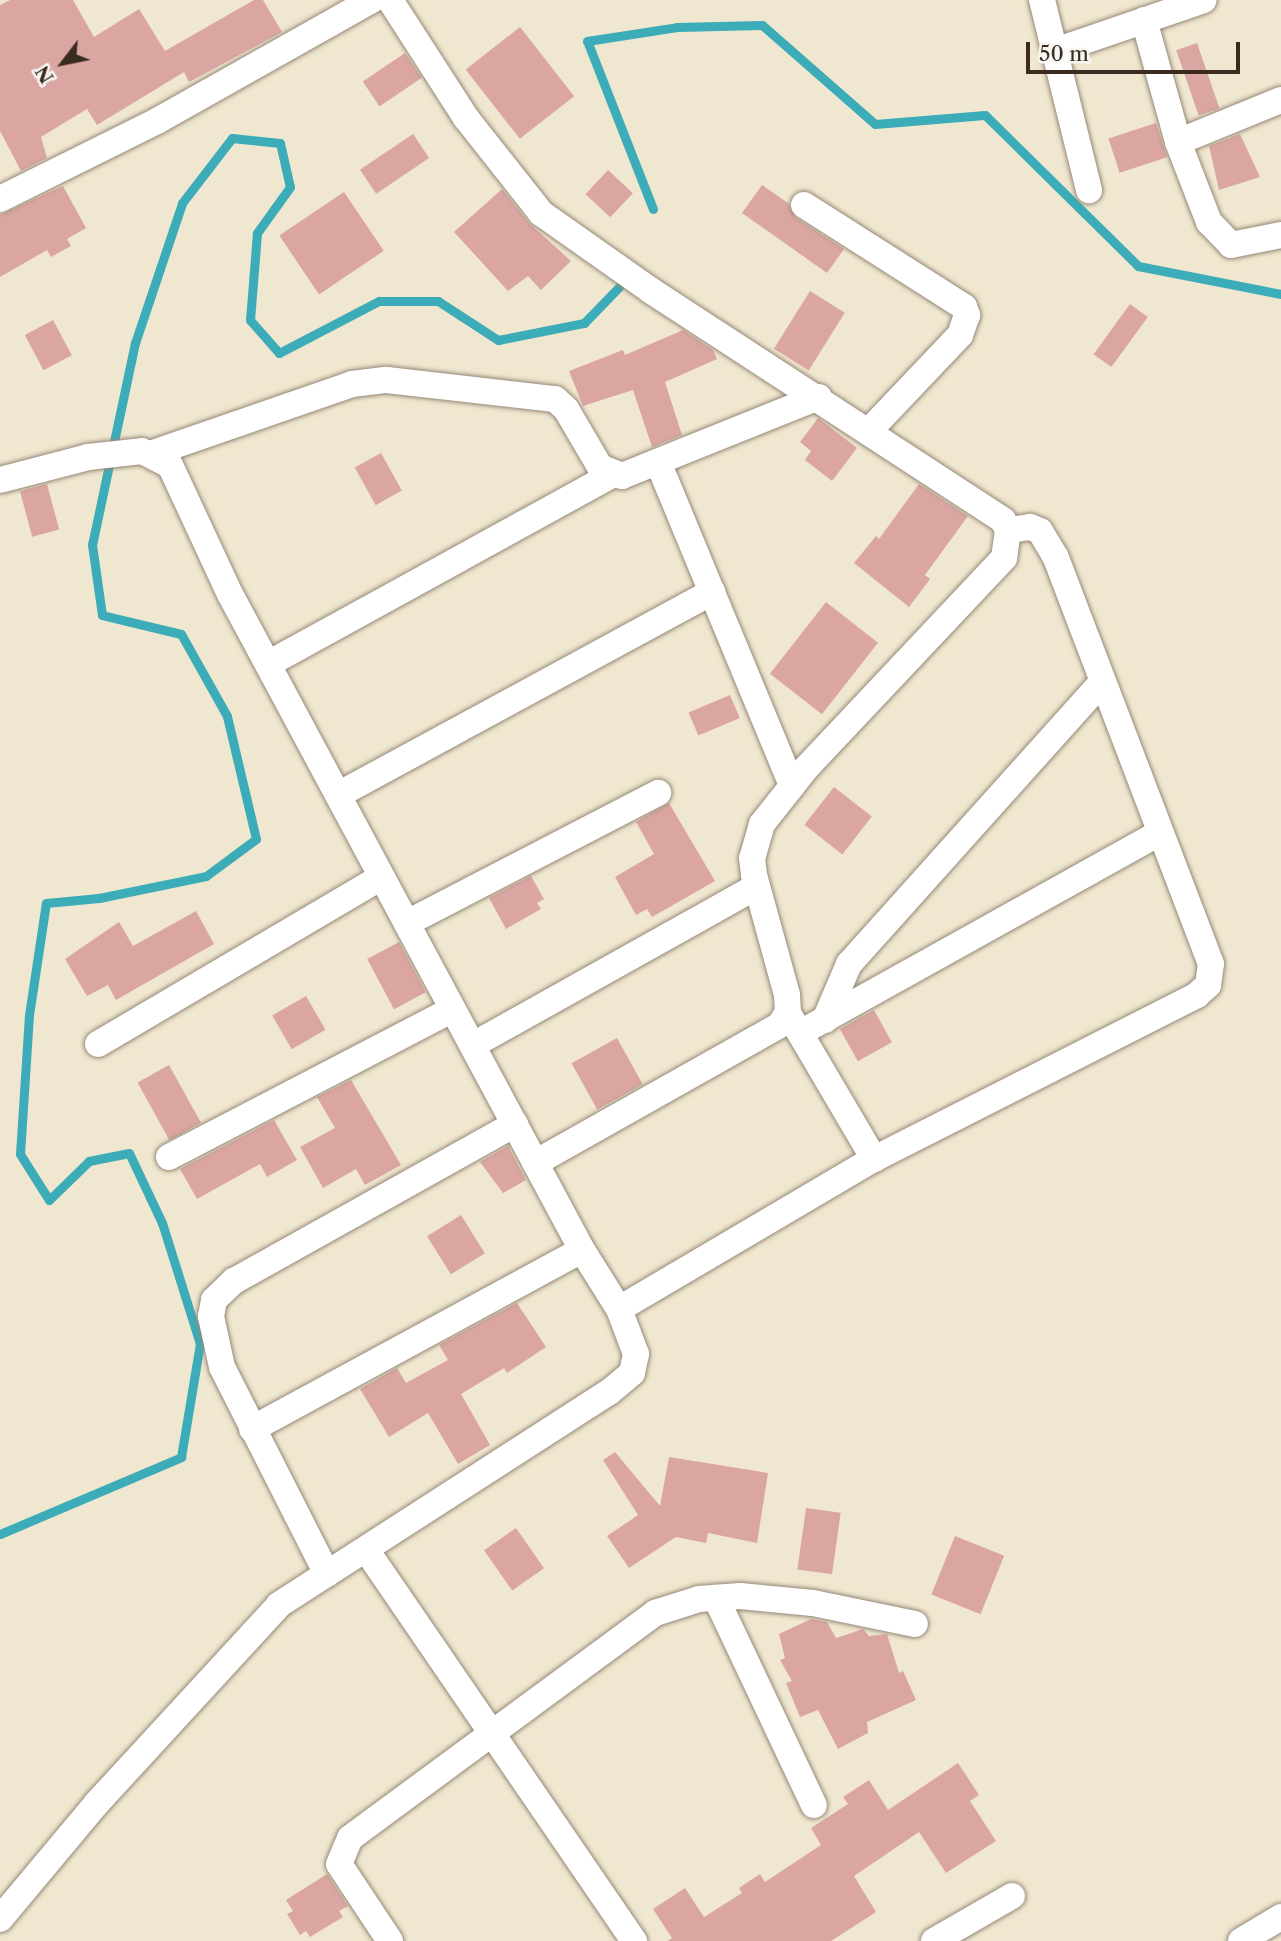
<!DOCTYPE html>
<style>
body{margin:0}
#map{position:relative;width:1281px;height:1941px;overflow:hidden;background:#f0e7d0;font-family:"Libre Caslon Text",serif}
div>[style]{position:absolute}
.stream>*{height:9px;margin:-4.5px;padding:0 4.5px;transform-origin:4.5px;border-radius:4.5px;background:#3cacb8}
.building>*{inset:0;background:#dba6a2;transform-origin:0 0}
.roads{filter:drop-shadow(0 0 2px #968877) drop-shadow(0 0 2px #968877)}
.street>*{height:26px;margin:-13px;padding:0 13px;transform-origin:13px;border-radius:13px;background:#fff}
span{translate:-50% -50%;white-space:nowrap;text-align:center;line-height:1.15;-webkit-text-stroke:7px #f6f6f2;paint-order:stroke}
.north{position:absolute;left:28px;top:28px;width:70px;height:70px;-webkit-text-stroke:5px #f6f6f2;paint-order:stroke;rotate:238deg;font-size:19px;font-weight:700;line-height:28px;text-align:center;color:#3b2a1e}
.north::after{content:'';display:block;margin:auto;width:24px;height:32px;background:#3b2a1e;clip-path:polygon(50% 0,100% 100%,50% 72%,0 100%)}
.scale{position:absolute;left:1026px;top:42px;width:214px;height:32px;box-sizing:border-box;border:4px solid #3b2a1e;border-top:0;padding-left:9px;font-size:21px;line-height:24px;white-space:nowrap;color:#3b2a1e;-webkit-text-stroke:5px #f6f6f2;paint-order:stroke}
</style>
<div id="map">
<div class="stream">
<div style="left:653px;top:209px;width:180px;rotate:-111.4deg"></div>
<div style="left:587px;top:41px;width:91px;rotate:-8.8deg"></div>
<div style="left:677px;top:27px;width:85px;rotate:-1.3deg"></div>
<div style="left:762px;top:25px;width:150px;rotate:41.2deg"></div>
<div style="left:875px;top:124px;width:110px;rotate:-4.7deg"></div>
<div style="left:985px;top:115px;width:215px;rotate:44.6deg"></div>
<div style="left:1138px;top:266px;width:146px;rotate:11.1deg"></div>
<div style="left:0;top:1534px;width:197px;rotate:-23deg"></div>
<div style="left:181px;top:1457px;width:115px;rotate:-80.5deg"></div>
<div style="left:200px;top:1344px;width:127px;rotate:-107.4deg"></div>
<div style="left:162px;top:1223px;width:77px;rotate:-115.2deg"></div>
<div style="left:129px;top:1153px;width:41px;rotate:168.7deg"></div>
<div style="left:89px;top:1161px;width:56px;rotate:135.7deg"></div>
<div style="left:49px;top:1200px;width:54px;rotate:-122.2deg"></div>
<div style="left:20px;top:1154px;width:139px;rotate:-86.3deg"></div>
<div style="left:29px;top:1015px;width:113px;rotate:-81.4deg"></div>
<div style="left:46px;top:903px;width:53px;rotate:-5.4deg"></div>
<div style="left:99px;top:898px;width:109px;rotate:-11.6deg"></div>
<div style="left:206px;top:876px;width:62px;rotate:-36.5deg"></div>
<div style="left:256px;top:839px;width:126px;rotate:-103.3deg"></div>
<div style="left:227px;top:716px;width:94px;rotate:-119.3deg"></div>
<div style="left:181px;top:634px;width:81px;rotate:-166.5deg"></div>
<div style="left:102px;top:615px;width:71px;rotate:-98.1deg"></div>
<div style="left:92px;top:545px;width:207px;rotate:-78deg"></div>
<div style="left:135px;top:343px;width:148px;rotate:-71.4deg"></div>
<div style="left:182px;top:203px;width:82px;rotate:-52.4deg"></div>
<div style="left:232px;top:138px;width:48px;rotate:5.9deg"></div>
<div style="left:280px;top:143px;width:45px;rotate:77.2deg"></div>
<div style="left:290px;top:187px;width:57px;rotate:125.7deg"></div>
<div style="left:257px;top:233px;width:87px;rotate:94.6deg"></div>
<div style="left:250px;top:320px;width:44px;rotate:48.7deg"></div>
<div style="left:279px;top:353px;width:113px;rotate:-27.5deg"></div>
<div style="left:379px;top:301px;width:59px"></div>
<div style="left:438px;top:301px;width:72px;rotate:33deg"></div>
<div style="left:498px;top:340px;width:88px;rotate:-11.2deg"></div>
<div style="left:584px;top:323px;width:50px;rotate:-45.8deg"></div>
</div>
<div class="building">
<div style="clip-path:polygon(10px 0,73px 0,94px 37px,139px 9px,165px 51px,254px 0,263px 0,282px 32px,189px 82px,184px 72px,97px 125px,87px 109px,41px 137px,47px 158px,21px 171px,0 131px,0 5px)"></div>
<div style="left:520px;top:27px;width:88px;height:69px;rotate:52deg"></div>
<div style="left:1197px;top:43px;width:69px;height:22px;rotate:71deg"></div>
<div style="left:405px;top:53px;width:30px;height:51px;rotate:56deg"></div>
<div style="left:1156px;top:123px;width:36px;height:50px;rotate:72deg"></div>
<div style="left:413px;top:134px;width:29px;height:64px;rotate:56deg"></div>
<div style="clip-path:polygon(1240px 134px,1260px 177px,1219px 190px,1209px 146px)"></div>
<div style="left:608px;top:170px;width:34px;height:33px;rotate:43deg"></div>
<div style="clip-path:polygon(762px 185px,788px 203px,796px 218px,844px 249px,827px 273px,742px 213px)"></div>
<div style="clip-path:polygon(63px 186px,86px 228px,67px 239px,71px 246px,51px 257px,47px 250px,0 277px,0 215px)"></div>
<div style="clip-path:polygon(502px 189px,529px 223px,571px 261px,541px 290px,528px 276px,508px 291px,454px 232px)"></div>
<div style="left:344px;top:192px;width:71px;height:78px;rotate:56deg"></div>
<div style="left:810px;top:291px;width:41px;height:68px;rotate:32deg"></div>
<div style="left:1130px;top:304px;width:22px;height:62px;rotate:36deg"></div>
<div style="left:53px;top:320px;width:40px;height:32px;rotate:62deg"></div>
<div style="clip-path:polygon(683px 330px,713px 350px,717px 359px,665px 382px,682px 435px,652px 447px,633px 390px,583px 406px,569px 371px,623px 350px,625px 355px)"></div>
<div style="clip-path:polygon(818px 418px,857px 448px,832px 481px,805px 460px,811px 451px,800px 442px)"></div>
<div style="left:381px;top:453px;width:43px;height:30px;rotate:61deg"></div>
<div style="left:47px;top:484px;width:47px;height:28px;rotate:75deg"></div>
<div style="clip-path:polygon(919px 484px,968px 516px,925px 575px,930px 579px,909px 607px,854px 563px,876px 536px,879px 539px)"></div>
<div style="left:826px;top:602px;width:66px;height:91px;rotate:38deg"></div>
<div style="left:730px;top:695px;width:25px;height:45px;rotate:67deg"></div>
<div style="left:834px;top:787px;width:48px;height:48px;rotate:38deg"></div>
<div style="clip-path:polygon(669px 803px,715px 881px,652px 917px,647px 909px,636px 915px,615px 877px,654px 854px,636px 822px)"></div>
<div style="clip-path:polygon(531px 876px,544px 899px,537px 903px,541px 909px,506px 929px,489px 898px)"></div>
<div style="clip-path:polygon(196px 911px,214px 944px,116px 1000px,108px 985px,87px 996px,65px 959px,119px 922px,133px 946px)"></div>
<div style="left:399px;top:942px;width:57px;height:36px;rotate:62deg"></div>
<div style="left:306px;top:996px;width:39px;height:39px;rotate:60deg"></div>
<div style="left:874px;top:1010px;width:37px;height:39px;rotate:61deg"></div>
<div style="left:617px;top:1038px;width:53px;height:52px;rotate:61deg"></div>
<div style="left:169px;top:1065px;width:66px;height:36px;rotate:61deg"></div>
<div style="clip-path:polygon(351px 1080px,401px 1165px,365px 1185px,356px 1169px,323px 1188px,300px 1147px,335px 1128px,317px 1097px)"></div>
<div style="clip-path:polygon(274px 1120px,297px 1160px,267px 1177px,260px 1164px,197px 1199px,180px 1169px)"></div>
<div style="clip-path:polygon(508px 1146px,526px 1180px,503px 1193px,480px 1162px)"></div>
<div style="left:461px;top:1215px;width:45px;height:40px;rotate:58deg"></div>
<div style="clip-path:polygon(517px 1303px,546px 1347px,507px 1373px,504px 1368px,461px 1394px,490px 1445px,458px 1464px,428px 1413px,389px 1437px,360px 1389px,397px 1368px,406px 1383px,448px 1360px,439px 1345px)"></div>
<div style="clip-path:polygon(615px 1452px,660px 1506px,669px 1457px,768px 1473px,757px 1543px,708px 1533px,706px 1543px,676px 1537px,629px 1568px,607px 1536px,638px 1515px,603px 1460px)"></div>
<div style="left:806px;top:1508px;width:35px;height:62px;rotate:8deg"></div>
<div style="left:516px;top:1528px;width:49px;height:39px;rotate:55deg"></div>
<div style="left:955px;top:1536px;width:53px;height:63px;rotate:22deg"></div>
<div style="clip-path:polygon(811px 1619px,827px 1622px,836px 1638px,863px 1629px,869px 1636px,887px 1634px,899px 1673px,903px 1671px,916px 1700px,867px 1722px,868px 1733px,838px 1749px,818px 1710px,800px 1717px,786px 1683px,792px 1681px,780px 1660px,785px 1658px,779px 1634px)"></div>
<div style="clip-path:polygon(958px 1763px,979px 1795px,970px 1801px,996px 1841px,946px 1873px,919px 1832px,854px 1876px,876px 1912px,831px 1941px,668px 1941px,672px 1938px,653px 1909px,685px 1888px,704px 1917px,742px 1893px,739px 1888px,760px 1874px,765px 1882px,821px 1845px,811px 1828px,848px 1804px,843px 1797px,869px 1780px,888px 1810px)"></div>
<div style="clip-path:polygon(327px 1874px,348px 1906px,339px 1911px,343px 1917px,310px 1937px,306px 1931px,300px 1935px,287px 1914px,293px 1911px,286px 1900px)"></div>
</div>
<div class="roads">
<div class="street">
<div style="left:390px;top:0;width:140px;rotate:57.2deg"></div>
<div style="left:466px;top:118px;width:121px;rotate:51.7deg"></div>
<div style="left:541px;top:213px;width:133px;rotate:35.2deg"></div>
<div style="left:650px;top:290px;width:421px;rotate:33.1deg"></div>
<div style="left:1003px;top:520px;width:11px;rotate:63deg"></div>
<div style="left:1008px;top:530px;width:28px;rotate:98deg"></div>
<div style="left:1004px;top:558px;width:287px;rotate:133.3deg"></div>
<div style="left:807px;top:767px;width:73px;rotate:128.3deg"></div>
<div style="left:762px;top:824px;width:35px;rotate:106deg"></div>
<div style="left:752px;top:858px;width:17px;rotate:83deg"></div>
<div style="left:754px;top:875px;width:124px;rotate:74.6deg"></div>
<div style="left:787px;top:995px;width:17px;rotate:87deg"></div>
<div style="left:788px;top:1012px;width:15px;rotate:122deg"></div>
<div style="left:780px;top:1025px;width:281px;rotate:150.6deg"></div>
<div style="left:1042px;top:0;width:196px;rotate:76.1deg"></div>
<div style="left:1144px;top:20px;width:127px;rotate:74.4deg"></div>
<div style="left:1178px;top:142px;width:86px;rotate:68.8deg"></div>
<div style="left:1209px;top:222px;width:32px;rotate:46deg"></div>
<div style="left:1231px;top:245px;width:51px;rotate:-11.3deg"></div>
<div style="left:1055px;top:51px;width:157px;rotate:-18.9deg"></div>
<div style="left:1178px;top:142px;width:111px;rotate:-22.2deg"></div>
<div style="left:0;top:199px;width:175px;rotate:-26.4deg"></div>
<div style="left:157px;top:121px;width:247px;rotate:-29.4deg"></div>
<div style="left:804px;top:205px;width:190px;rotate:32.5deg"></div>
<div style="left:964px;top:307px;width:9px;rotate:69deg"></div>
<div style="left:967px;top:315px;width:21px;rotate:109deg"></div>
<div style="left:960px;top:335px;width:132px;rotate:133.5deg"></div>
<div style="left:153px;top:453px;width:211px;rotate:-19.1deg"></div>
<div style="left:352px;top:384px;width:35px;rotate:-7deg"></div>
<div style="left:387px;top:380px;width:169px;rotate:6.5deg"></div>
<div style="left:555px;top:399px;width:15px;rotate:42deg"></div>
<div style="left:566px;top:409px;width:67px;rotate:59.6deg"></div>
<div style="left:600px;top:467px;width:24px;rotate:22deg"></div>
<div style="left:622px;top:476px;width:212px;rotate:-21.9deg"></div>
<div style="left:658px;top:462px;width:350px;rotate:67.5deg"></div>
<div style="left:0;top:480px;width:91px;rotate:-14.6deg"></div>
<div style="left:88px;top:457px;width:54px;rotate:-6.3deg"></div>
<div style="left:142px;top:451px;width:31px;rotate:27deg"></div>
<div style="left:170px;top:465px;width:142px;rotate:65.1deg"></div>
<div style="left:230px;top:594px;width:744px;rotate:61.78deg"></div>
<div style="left:582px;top:1250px;width:70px;rotate:57.9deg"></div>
<div style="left:619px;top:1309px;width:48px;rotate:69.3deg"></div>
<div style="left:636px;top:1354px;width:19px;rotate:102deg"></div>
<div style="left:632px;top:1373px;width:30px;rotate:140deg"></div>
<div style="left:609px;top:1392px;width:393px;rotate:147.2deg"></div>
<div style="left:279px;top:1605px;width:269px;rotate:132.6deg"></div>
<div style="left:97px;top:1803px;width:151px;rotate:129.9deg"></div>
<div style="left:268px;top:664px;width:393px;rotate:-28.8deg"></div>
<div style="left:338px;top:795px;width:426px;rotate:-28.5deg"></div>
<div style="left:407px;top:923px;width:283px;rotate:-27.4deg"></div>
<div style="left:791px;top:1018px;width:164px;rotate:59.5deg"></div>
<div style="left:825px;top:1020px;width:61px;rotate:-66.8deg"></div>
<div style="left:849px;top:964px;width:376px;rotate:-48.1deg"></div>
<div style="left:800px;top:1033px;width:412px;rotate:-29.1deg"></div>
<div style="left:98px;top:1044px;width:329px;rotate:-30.5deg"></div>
<div style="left:473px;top:1045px;width:325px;rotate:-29.2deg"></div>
<div style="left:169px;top:1157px;width:320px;rotate:-27.5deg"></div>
<div style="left:619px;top:1309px;width:296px;rotate:-30.5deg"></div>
<div style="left:874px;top:1159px;width:362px;rotate:-26.9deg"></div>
<div style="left:1197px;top:995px;width:15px;rotate:-42deg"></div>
<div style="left:1208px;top:985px;width:21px;rotate:-82deg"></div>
<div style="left:1211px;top:964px;width:437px;rotate:-110.9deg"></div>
<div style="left:1055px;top:556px;width:29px;rotate:-121deg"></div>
<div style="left:1040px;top:531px;width:11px;rotate:-158deg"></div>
<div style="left:1030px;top:527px;width:22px;rotate:172deg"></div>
<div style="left:252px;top:1429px;width:375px;rotate:-28.5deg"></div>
<div style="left:367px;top:1551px;width:473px;rotate:55.6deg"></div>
<div style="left:327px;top:1574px;width:232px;rotate:-116.9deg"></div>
<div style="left:222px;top:1367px;width:52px;rotate:-102.2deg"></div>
<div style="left:211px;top:1316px;width:16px;rotate:-79deg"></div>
<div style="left:214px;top:1300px;width:28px;rotate:-44deg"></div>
<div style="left:234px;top:1281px;width:322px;rotate:-29.2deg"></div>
<div style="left:716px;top:1598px;width:229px;rotate:64.7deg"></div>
<div style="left:390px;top:1941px;width:92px;rotate:-123.5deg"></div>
<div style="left:339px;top:1864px;width:28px;rotate:-67deg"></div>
<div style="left:350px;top:1838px;width:379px;rotate:-36.4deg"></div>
<div style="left:655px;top:1613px;width:46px;rotate:-17.7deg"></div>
<div style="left:699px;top:1599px;width:41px;rotate:-4.2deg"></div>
<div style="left:740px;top:1596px;width:73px;rotate:5.5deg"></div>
<div style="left:813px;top:1603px;width:104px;rotate:11.6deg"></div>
<div style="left:934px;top:1941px;width:90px;rotate:-30deg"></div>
<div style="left:1241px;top:1941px;width:47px;rotate:-31deg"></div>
</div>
</div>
<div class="north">N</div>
<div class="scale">50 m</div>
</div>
